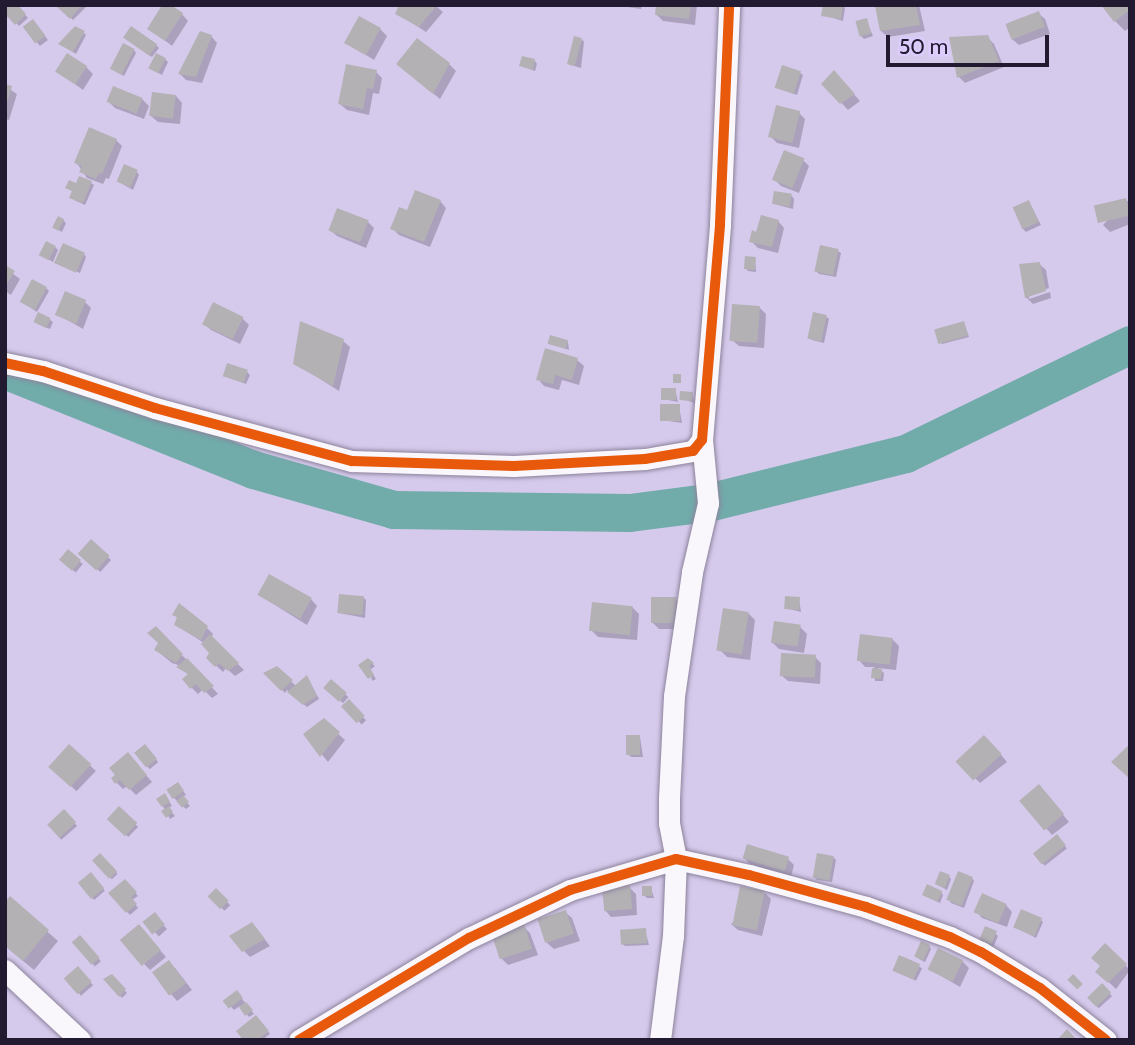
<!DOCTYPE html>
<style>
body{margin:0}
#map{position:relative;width:1135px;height:1045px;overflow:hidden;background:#d6caec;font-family:Cabin,sans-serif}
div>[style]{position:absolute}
.shadow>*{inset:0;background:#0003;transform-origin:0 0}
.river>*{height:38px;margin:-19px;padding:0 19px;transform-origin:19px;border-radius:19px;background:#71abaa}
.building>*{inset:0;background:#b4b1b5;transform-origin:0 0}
.roads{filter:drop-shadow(0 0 2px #8c839c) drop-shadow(0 0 2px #8c839c)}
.street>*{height:21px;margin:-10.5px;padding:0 10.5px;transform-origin:10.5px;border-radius:10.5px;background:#f9f7fc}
.cycleway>*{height:10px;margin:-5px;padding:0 5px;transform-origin:5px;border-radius:5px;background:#e8590c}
span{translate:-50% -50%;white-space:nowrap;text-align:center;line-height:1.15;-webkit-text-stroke:6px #dcccfd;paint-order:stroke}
.frame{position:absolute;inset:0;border:7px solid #221a30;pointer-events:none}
.scale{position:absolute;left:886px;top:35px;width:163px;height:32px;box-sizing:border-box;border:4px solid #221a30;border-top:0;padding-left:9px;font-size:21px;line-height:24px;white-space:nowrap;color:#221a30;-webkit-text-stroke:5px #dcccfd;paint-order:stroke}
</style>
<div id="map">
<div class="shadow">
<div style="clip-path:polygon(16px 5px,28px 18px,19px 26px,5px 11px)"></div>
<div style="clip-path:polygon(59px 5px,84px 5px,86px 7px,73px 20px)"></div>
<div style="clip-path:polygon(614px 5px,642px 5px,641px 9px)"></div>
<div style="clip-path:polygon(657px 5px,697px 5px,695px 25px,663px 21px,656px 14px)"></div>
<div style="clip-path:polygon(843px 5px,845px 8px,843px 21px,823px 15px)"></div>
<div style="clip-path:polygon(893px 5px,919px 5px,925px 31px,888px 37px,881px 31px,877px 8px)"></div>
<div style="clip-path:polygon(1130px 5px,1130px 27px,1125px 31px,1115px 21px)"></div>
<div style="clip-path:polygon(436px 6px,443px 12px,426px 32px,397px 13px)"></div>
<div style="clip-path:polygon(1038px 13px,1045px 19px,1050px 34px,1019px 45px,1012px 39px)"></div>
<div style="clip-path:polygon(182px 14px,188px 21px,172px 46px,149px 28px)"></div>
<div style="clip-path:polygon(866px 20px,873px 36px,864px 39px,861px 36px)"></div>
<div style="clip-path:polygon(36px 24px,48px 40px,40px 46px,25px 28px)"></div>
<div style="clip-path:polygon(380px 29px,387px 36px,374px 60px,347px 43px)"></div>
<div style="clip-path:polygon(84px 33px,86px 35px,76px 54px,63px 46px)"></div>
<div style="clip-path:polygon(211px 36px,217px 43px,202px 83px,186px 80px,180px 74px)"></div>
<div style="clip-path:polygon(987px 37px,994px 44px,1004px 67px,965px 83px,959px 77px)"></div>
<div style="clip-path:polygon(582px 39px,584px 42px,581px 68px,571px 65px)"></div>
<div style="clip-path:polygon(128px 40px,156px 45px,159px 48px,152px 57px)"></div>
<div style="clip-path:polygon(134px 50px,136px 53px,124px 76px,115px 71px)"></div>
<div style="clip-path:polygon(165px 59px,168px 62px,162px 75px,151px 69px)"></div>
<div style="clip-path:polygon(535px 61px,537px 64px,535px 71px,521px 66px)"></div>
<div style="clip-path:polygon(449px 64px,456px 71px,440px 99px,405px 70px)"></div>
<div style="clip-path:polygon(86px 67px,93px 74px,83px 90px,57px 71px)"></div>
<div style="clip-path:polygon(376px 72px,382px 78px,379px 94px,373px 93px,369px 115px,347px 110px,340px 104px)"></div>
<div style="clip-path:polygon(800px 73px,803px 75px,797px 95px,777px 87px)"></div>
<div style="clip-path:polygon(840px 79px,860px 101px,848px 110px,824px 84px)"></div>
<div style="clip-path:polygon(5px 86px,17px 94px,9px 120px,5px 119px)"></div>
<div style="clip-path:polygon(176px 96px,182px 103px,180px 124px,158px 122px,151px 116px)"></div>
<div style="clip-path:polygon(142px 99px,149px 106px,144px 119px,115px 108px,109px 102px)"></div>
<div style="clip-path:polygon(799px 113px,805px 119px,799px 148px,777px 143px,771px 137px)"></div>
<div style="clip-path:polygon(116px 140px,122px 146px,109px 179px,106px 178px,103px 184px,87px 178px,76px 162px)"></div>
<div style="clip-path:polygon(803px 160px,809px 166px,799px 193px,781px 186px,774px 179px)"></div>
<div style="clip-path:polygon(137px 172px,139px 175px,133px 190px,119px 182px)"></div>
<div style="clip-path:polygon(91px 183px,94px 185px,85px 205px,74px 200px,74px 192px,67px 188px)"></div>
<div style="clip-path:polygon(792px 196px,794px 199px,793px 209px,774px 204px)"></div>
<div style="clip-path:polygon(1126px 200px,1130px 203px,1130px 224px,1110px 232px,1103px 225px)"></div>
<div style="clip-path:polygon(440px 201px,446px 208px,430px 247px,399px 235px,392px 228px,408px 212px)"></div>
<div style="clip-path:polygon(1029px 202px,1041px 225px,1026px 232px,1023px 229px)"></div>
<div style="clip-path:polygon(63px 220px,66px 223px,62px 232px,55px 228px)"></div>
<div style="clip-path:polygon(778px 221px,784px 228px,778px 253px,758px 248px,751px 241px)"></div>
<div style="clip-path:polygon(368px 222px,374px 228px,366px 248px,337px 236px,330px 230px)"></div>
<div style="clip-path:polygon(55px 247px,58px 250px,53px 262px,41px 255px)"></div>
<div style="clip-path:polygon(838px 251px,841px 253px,836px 277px,819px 274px,816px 271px)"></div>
<div style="clip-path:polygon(84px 254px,86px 257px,80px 273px,57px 263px)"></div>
<div style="clip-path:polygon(755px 259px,756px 272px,748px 271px,746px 268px)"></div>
<div style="clip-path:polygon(1039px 264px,1046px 270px,1049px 288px,1029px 295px,1029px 299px,1050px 292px,1051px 298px,1033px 304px,1026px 297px)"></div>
<div style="clip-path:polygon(5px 268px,20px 279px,11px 295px,5px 291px)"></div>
<div style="clip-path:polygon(46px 288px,49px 291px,37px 312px,22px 302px)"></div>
<div style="clip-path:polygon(85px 302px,91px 308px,83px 329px,57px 314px)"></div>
<div style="clip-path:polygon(759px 307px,766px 314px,764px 348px,739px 346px,732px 340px)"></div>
<div style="clip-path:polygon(827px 317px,829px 319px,824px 343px,812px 340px,809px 338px)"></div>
<div style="clip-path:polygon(242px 318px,249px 325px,240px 344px,211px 330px,204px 324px)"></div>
<div style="clip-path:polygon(50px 320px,53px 322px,50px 329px,38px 324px)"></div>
<div style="clip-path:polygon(964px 323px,969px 337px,942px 344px,939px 341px)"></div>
<div style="clip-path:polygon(343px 341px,350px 347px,339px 391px,295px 363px)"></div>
<div style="clip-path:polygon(568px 342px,569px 350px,550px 343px)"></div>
<div style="clip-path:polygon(577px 360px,584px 366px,579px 385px,562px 380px,559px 390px,544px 386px,538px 379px)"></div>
<div style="clip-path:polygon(247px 372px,250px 375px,246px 384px,225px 376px)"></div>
<div style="clip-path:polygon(675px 389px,678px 402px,663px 399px)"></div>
<div style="clip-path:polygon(692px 393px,695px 403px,682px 399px)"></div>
<div style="clip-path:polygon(679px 406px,682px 423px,662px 420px)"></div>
<div style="left:91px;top:542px;width:27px;height:16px;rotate:42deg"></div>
<div style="left:68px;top:552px;width:19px;height:11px;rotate:39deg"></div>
<div style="clip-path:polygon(259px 595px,311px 599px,317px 606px,307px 625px)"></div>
<div style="clip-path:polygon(364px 598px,366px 600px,365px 618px,339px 613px)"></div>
<div style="clip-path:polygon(675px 599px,682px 605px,682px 629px,659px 629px,652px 622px)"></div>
<div style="clip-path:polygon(799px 599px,801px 612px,785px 608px)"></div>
<div style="clip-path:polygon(632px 607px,639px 614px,637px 640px,598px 637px,591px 630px)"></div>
<div style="clip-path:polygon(748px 613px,755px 620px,750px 660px,727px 657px,720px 650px)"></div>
<div style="clip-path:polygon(174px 614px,206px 627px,213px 634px,211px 638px,244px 670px,235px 676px,226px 668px,223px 672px,208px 658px,211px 652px,204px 643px,176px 625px,178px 619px)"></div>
<div style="clip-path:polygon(800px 627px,807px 634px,804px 653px,779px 649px,773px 643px)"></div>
<div style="clip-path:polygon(155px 629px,193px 666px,218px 694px,212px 698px,203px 689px,198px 694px,184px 680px,189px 676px,181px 666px,172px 663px,156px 650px,159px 643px)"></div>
<div style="clip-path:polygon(892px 639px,899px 646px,896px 670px,878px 668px,884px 673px,883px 681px,875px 681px,874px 667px,865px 667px,859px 660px)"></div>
<div style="clip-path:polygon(815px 657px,821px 663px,820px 684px,788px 681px,781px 675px)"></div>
<div style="clip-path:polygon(368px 660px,375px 666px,370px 670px,376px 679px,372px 681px)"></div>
<div style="clip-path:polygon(277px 668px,296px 686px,309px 680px,319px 699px,307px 707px,287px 690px,285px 693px,266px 673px)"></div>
<div style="left:331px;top:682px;width:23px;height:8px;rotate:41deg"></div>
<div style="left:349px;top:702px;width:25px;height:6px;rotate:47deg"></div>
<div style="clip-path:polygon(323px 720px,345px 740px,328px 762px,305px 734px)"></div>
<div style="clip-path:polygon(640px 737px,643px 757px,631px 757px,628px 754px)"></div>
<div style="clip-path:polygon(991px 743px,1007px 762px,980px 783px,958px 761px)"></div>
<div style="left:70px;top:746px;width:36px;height:28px;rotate:44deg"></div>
<div style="left:145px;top:746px;width:21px;height:11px;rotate:51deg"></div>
<div style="clip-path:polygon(134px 761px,152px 782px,136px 795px,127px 786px,123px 789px,113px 779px)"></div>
<div style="clip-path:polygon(180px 787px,186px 795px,182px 797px,190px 806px,186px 809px,174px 798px)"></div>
<div style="clip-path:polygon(1045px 793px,1069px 822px,1052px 835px,1022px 800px)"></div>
<div style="clip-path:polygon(167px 798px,172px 806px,168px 808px,175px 816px,170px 819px,159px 799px)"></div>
<div style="left:119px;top:808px;width:27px;height:14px;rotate:45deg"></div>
<div style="left:64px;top:811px;width:20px;height:21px;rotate:49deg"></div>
<div style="left:1057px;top:836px;width:16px;height:28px;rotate:52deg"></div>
<div style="left:100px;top:856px;width:25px;height:8px;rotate:45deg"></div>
<div style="clip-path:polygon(833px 857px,836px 860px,832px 882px,817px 880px,814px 877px)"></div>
<div style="clip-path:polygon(744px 858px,788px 859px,794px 865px,791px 877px,750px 864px)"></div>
<div style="left:91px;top:875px;width:21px;height:14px;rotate:49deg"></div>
<div style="clip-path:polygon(949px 877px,951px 879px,947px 890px,936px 884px)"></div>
<div style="clip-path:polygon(972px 878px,974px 881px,964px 908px,951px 903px,949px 900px)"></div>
<div style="clip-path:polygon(125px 881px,138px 896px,132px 900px,138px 908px,130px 915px,111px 894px)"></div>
<div style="clip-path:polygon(629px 887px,636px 894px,637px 915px,611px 917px,605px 910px)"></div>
<div style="clip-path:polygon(651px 888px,654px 898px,647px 898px,644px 895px)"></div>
<div style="left:216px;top:890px;width:21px;height:8px;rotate:47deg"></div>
<div style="clip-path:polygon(941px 892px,943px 895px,940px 903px,924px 895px)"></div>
<div style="clip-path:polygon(765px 893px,771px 899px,762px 936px,738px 930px,731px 924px)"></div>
<div style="clip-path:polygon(10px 899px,58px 941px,34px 970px,5px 946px)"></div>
<div style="clip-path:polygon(1006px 905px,1012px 912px,1007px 927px,982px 918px,976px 911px)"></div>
<div style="clip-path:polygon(565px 912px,572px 918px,580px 941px,554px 949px,547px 943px)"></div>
<div style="left:154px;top:915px;width:19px;height:11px;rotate:47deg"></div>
<div style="clip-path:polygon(1041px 920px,1043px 922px,1036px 938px,1015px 927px)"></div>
<div style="clip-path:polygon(523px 926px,530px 933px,538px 955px,508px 965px,502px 959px)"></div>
<div style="clip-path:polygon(645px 930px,649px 945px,625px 946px,622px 943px)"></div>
<div style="clip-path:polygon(258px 931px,270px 946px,250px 957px,244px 951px)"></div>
<div style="clip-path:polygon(145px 933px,166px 957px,150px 970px,144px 964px)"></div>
<div style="clip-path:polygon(995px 933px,998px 936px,993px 948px,983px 943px)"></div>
<div style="left:80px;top:937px;width:32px;height:8px;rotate:49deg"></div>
<div style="clip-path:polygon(929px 946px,931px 949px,925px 962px,919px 959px,916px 956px)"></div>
<div style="clip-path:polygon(1105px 946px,1130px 970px,1116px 989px,1098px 972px,1102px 967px)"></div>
<div style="left:900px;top:957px;width:25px;height:14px;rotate:27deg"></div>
<div style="clip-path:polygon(962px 961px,969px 968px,960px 987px,931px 970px)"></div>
<div style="left:78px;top:968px;width:23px;height:16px;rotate:49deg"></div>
<div style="clip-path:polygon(175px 968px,192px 990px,177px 1001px,171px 994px)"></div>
<div style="clip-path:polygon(111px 976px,127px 993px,122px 998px,106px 979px)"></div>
<div style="left:1102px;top:985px;width:15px;height:18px;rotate:48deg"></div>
<div style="clip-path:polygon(239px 995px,254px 1014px,249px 1017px,240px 1006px,234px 1010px,226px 1001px)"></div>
<div style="clip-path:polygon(259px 1020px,270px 1034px,262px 1040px,245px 1040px)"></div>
</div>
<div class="river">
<div style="left:15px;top:374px;width:258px;rotate:21.9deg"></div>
<div style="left:254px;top:470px;width:146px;rotate:15.9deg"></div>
<div style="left:394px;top:510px;width:236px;rotate:0.7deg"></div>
<div style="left:630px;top:513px;width:79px;rotate:-7.3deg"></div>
<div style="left:708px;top:503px;width:204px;rotate:-13.9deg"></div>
<div style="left:906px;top:454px;width:249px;rotate:-25.9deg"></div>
</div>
<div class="building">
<div style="clip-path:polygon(5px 5px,18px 5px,26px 14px,15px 25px,5px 14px)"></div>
<div style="clip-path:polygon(55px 5px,82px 5px,70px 19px)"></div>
<div style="clip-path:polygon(162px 5px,171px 5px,183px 13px,165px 41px,147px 29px)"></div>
<div style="clip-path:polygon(399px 5px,437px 5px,419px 27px,395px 14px)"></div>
<div style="clip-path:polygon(656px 5px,691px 5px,689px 19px,655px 15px)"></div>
<div style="clip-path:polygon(823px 5px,843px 5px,841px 19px,821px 16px)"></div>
<div style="clip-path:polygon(916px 5px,920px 25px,880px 31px,875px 6px)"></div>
<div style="clip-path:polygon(1101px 5px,1130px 5px,1130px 10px,1114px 22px)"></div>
<div style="left:1039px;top:11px;width:17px;height:36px;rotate:69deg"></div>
<div style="left:359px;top:16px;width:25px;height:31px;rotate:29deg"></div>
<div style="left:867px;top:18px;width:16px;height:12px;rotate:75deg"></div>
<div style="left:33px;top:19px;width:21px;height:13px;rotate:53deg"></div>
<div style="clip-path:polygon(75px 26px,85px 31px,73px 52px,58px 44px)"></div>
<div style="left:131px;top:26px;width:32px;height:14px;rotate:35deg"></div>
<div style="clip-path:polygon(200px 31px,212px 35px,196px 77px,178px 74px)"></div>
<div style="clip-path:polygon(988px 35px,999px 61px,957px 78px,949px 37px)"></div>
<div style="left:574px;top:36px;width:8px;height:29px;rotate:14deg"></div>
<div style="clip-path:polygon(417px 38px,450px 63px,433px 94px,396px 64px)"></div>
<div style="left:123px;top:43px;width:13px;height:29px;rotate:27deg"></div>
<div style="left:67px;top:53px;width:24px;height:22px;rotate:33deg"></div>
<div style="left:156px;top:53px;width:11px;height:17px;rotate:27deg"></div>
<div style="clip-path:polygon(522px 56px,535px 59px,533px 70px,519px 66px)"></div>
<div style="clip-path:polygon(346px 64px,377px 70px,373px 89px,367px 88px,363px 109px,338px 104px)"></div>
<div style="left:782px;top:65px;width:20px;height:24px;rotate:18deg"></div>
<div style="clip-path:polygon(834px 70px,855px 94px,840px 104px,821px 84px)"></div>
<div style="clip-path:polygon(5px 84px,12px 86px,6px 106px,5px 106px)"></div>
<div style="left:113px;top:86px;width:32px;height:17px;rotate:22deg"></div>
<div style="left:152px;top:92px;width:24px;height:24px;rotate:7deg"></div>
<div style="left:776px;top:105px;width:25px;height:33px;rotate:14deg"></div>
<div style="clip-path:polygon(89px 127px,117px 139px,102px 174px,99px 173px,96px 179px,79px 172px,82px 166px,74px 163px)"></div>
<div style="left:784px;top:150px;width:22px;height:32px;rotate:22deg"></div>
<div style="left:124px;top:164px;width:15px;height:19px;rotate:23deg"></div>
<div style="clip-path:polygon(79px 176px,92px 181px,83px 203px,69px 198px,72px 191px,65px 188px,69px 180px,76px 183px)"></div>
<div style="clip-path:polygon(415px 190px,441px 200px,424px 242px,390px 229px,399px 207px,407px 210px)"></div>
<div style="left:774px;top:191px;width:18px;height:13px;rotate:9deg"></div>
<div style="left:1126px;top:198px;width:18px;height:33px;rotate:77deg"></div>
<div style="left:1029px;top:200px;width:24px;height:18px;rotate:66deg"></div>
<div style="left:337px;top:208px;width:34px;height:24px;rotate:21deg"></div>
<div style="clip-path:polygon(761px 215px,779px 220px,772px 247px,749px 242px,752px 230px,756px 232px)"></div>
<div style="left:58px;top:216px;width:7px;height:13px;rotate:27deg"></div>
<div style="left:46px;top:241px;width:11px;height:16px;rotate:27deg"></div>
<div style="left:63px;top:243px;width:24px;height:22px;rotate:24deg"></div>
<div style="left:820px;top:245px;width:19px;height:27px;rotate:12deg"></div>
<div style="left:745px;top:256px;width:11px;height:13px;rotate:5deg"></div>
<div style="clip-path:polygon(1040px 262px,1046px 291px,1025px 298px,1019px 264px)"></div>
<div style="clip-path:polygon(5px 265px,15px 271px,5px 287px)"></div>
<div style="left:32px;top:279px;width:17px;height:26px;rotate:28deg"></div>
<div style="left:65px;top:291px;width:23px;height:26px;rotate:23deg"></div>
<div style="left:213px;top:302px;width:34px;height:25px;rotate:26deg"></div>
<div style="left:732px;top:304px;width:28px;height:37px;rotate:4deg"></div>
<div style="left:38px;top:312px;width:14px;height:11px;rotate:25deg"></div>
<div style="left:813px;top:312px;width:14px;height:27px;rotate:12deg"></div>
<div style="clip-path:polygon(300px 321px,344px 339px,333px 386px,293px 364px)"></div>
<div style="left:964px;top:321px;width:15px;height:31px;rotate:74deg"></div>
<div style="left:550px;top:335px;width:19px;height:9px;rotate:16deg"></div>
<div style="clip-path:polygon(545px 348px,578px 358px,572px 380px,555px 375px,553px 384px,536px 380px)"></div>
<div style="left:227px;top:363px;width:22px;height:14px;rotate:18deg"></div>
<div style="left:673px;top:374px;width:8px;height:9px"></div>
<div style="left:661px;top:388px;width:15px;height:12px"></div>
<div style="left:680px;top:391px;width:13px;height:9px;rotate:4deg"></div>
<div style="left:660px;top:404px;width:20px;height:17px"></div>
<div style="left:91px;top:539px;width:25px;height:20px;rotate:42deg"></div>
<div style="left:68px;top:549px;width:17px;height:14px;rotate:40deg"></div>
<div style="left:269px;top:574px;width:49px;height:24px;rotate:29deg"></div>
<div style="left:339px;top:594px;width:25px;height:19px;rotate:5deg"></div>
<div style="left:785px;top:596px;width:15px;height:13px;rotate:4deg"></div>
<div style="left:651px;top:597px;width:25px;height:26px"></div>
<div style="left:592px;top:602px;width:41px;height:29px;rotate:6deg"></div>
<div style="clip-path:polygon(179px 603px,208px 626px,201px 640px,174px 625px,177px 617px,172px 615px)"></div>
<div style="left:723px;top:608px;width:26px;height:43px;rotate:9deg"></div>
<div style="left:774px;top:621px;width:27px;height:22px;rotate:8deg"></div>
<div style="clip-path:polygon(156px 626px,183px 654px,176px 663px,154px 650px,158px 643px,147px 633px)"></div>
<div style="clip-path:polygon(210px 634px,239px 663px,228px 671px,219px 663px,215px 667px,206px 658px,209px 653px,201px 644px)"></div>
<div style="left:860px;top:634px;width:33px;height:27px;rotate:7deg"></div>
<div style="left:781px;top:653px;width:35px;height:23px;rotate:3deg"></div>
<div style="clip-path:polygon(187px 658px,214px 686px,204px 693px,196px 684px,190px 689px,182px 679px,188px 674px,176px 667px)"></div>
<div style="clip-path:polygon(368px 658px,374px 663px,369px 666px,374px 675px,368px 679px,358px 665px)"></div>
<div style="clip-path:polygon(277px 666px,293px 680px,281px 691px,263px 673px)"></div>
<div style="left:872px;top:668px;width:10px;height:10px;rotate:6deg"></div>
<div style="clip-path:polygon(307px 675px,317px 696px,303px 705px,287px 692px)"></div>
<div style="left:331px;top:679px;width:21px;height:12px;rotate:41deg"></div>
<div style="left:349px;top:699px;width:23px;height:11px;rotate:47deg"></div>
<div style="clip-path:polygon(324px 718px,340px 732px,320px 757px,303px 734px)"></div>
<div style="left:626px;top:735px;width:14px;height:20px"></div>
<div style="left:984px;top:735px;width:26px;height:39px;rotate:47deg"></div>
<div style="left:69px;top:744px;width:30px;height:31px;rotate:42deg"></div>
<div style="left:145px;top:744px;width:19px;height:14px;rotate:51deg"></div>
<div style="clip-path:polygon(1130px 744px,1130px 779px,1111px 762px)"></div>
<div style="clip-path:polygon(128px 752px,147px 775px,129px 790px,120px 780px,115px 784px,111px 778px,115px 775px,109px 768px)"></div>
<div style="left:178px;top:782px;width:11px;height:14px;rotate:56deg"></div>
<div style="left:1039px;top:784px;width:39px;height:26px;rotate:50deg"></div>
<div style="clip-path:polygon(165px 793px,170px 802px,162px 807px,156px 799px)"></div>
<div style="left:183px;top:795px;width:9px;height:9px;rotate:49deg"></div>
<div style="left:119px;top:806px;width:25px;height:18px;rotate:43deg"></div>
<div style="clip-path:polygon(169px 806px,173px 812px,166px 818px,161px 811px)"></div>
<div style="left:64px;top:809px;width:18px;height:23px;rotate:47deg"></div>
<div style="left:1057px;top:834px;width:14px;height:31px;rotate:51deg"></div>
<div style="left:747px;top:844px;width:44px;height:15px;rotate:17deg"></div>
<div style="left:100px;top:853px;width:25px;height:11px;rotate:47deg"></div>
<div style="left:817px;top:853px;width:17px;height:25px;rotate:10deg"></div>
<div style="left:940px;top:871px;width:11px;height:14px;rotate:22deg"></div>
<div style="left:958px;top:871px;width:16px;height:31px;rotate:22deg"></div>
<div style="left:91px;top:872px;width:21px;height:17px;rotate:51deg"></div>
<div style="clip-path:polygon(125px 879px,137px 892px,131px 897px,137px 904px,126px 913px,108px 893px)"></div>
<div style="left:927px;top:884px;width:17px;height:12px;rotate:25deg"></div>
<div style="left:630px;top:885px;width:24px;height:28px;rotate:85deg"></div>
<div style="left:642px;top:886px;width:10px;height:10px"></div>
<div style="left:740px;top:886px;width:25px;height:40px;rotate:11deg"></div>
<div style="left:216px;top:888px;width:18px;height:12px;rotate:45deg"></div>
<div style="left:982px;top:893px;width:27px;height:21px;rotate:24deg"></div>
<div style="clip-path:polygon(10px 896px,49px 930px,23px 961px,5px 946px,5px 902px)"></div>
<div style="left:1021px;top:909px;width:23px;height:20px;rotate:23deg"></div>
<div style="left:566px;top:910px;width:25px;height:30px;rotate:72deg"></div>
<div style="left:155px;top:912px;width:16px;height:16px;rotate:52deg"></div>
<div style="clip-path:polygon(252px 922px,265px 939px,242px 952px,229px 936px)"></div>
<div style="left:139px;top:924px;width:34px;height:25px;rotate:50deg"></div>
<div style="left:524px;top:924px;width:26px;height:34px;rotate:72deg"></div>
<div style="left:985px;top:926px;width:13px;height:17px;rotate:23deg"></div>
<div style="left:646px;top:928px;width:15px;height:26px;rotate:86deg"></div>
<div style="left:80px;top:935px;width:30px;height:11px;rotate:49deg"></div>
<div style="left:921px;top:941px;width:10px;height:17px;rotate:24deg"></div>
<div style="clip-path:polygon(1105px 943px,1127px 964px,1108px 983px,1095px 972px,1100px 966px,1091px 958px)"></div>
<div style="left:938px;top:948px;width:28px;height:24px;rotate:26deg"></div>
<div style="left:899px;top:955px;width:23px;height:17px;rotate:23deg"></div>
<div style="left:169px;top:960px;width:29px;height:21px;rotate:54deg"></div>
<div style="left:78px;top:966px;width:21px;height:19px;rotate:49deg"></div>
<div style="clip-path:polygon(112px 974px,126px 989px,119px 997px,103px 979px)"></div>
<div style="left:1073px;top:974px;width:14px;height:8px;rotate:45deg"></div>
<div style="left:1102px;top:983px;width:13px;height:21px;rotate:45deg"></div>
<div style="left:237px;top:990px;width:10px;height:18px;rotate:53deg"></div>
<div style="clip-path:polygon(246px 1002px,253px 1010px,245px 1016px,239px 1007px)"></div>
<div style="clip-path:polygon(256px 1015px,269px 1031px,257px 1040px,243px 1040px,236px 1031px)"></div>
<div style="clip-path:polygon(1067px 1029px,1077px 1040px,1057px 1040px)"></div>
</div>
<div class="roads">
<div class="street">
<div style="left:5px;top:363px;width:39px;rotate:12deg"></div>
<div style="left:43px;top:371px;width:118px;rotate:18.3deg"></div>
<div style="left:155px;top:408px;width:204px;rotate:15.1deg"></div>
<div style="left:352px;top:461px;width:162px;rotate:1.8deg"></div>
<div style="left:514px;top:466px;width:131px;rotate:-3.1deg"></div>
<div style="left:645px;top:459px;width:49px;rotate:-9.5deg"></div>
<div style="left:693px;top:451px;width:14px;rotate:-51deg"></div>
<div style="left:702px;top:440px;width:217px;rotate:-85.2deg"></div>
<div style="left:720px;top:224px;width:219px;rotate:-87.6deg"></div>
<div style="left:5px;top:970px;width:103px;rotate:43deg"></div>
<div style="left:299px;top:1040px;width:198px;rotate:-31deg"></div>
<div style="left:469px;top:938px;width:112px;rotate:-25.4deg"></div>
<div style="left:570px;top:890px;width:110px;rotate:-16.3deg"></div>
<div style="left:676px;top:859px;width:75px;rotate:12.4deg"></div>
<div style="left:749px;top:875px;width:121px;rotate:15.3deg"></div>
<div style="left:866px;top:907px;width:89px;rotate:19.7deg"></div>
<div style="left:950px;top:937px;width:34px;rotate:26deg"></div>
<div style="left:981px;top:952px;width:69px;rotate:31.4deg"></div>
<div style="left:1040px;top:988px;width:84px;rotate:38.2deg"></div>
<div style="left:660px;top:1040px;width:105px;rotate:-82.9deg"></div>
<div style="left:673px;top:936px;width:77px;rotate:-87.8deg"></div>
<div style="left:676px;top:859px;width:37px;rotate:-101deg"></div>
<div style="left:669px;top:823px;width:25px;rotate:-90deg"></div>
<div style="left:669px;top:798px;width:102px;rotate:-87.2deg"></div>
<div style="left:674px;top:696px;width:125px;rotate:-81.7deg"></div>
<div style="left:692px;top:572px;width:71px;rotate:-76.9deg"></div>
<div style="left:708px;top:503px;width:63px;rotate:-95.4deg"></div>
</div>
</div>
<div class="cycleway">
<div style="left:5px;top:363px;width:39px;rotate:12deg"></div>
<div style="left:43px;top:371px;width:118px;rotate:18.3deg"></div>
<div style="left:155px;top:408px;width:204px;rotate:15.1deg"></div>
<div style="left:352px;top:461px;width:162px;rotate:1.8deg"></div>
<div style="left:514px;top:466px;width:131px;rotate:-3.1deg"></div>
<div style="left:645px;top:459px;width:49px;rotate:-9.5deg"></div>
<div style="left:693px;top:451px;width:14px;rotate:-51deg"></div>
<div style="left:702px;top:440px;width:217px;rotate:-85.2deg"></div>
<div style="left:720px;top:224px;width:219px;rotate:-87.6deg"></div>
<div style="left:299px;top:1040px;width:198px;rotate:-31deg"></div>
<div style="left:469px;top:938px;width:112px;rotate:-25.4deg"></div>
<div style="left:570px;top:890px;width:110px;rotate:-16.3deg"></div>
<div style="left:676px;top:859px;width:75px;rotate:12.4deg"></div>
<div style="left:749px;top:875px;width:121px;rotate:15.3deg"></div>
<div style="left:866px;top:907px;width:89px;rotate:19.7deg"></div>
<div style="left:950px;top:937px;width:34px;rotate:26deg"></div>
<div style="left:981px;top:952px;width:69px;rotate:31.4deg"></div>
<div style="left:1040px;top:988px;width:84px;rotate:38.2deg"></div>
</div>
<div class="frame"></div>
<div class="scale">50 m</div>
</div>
